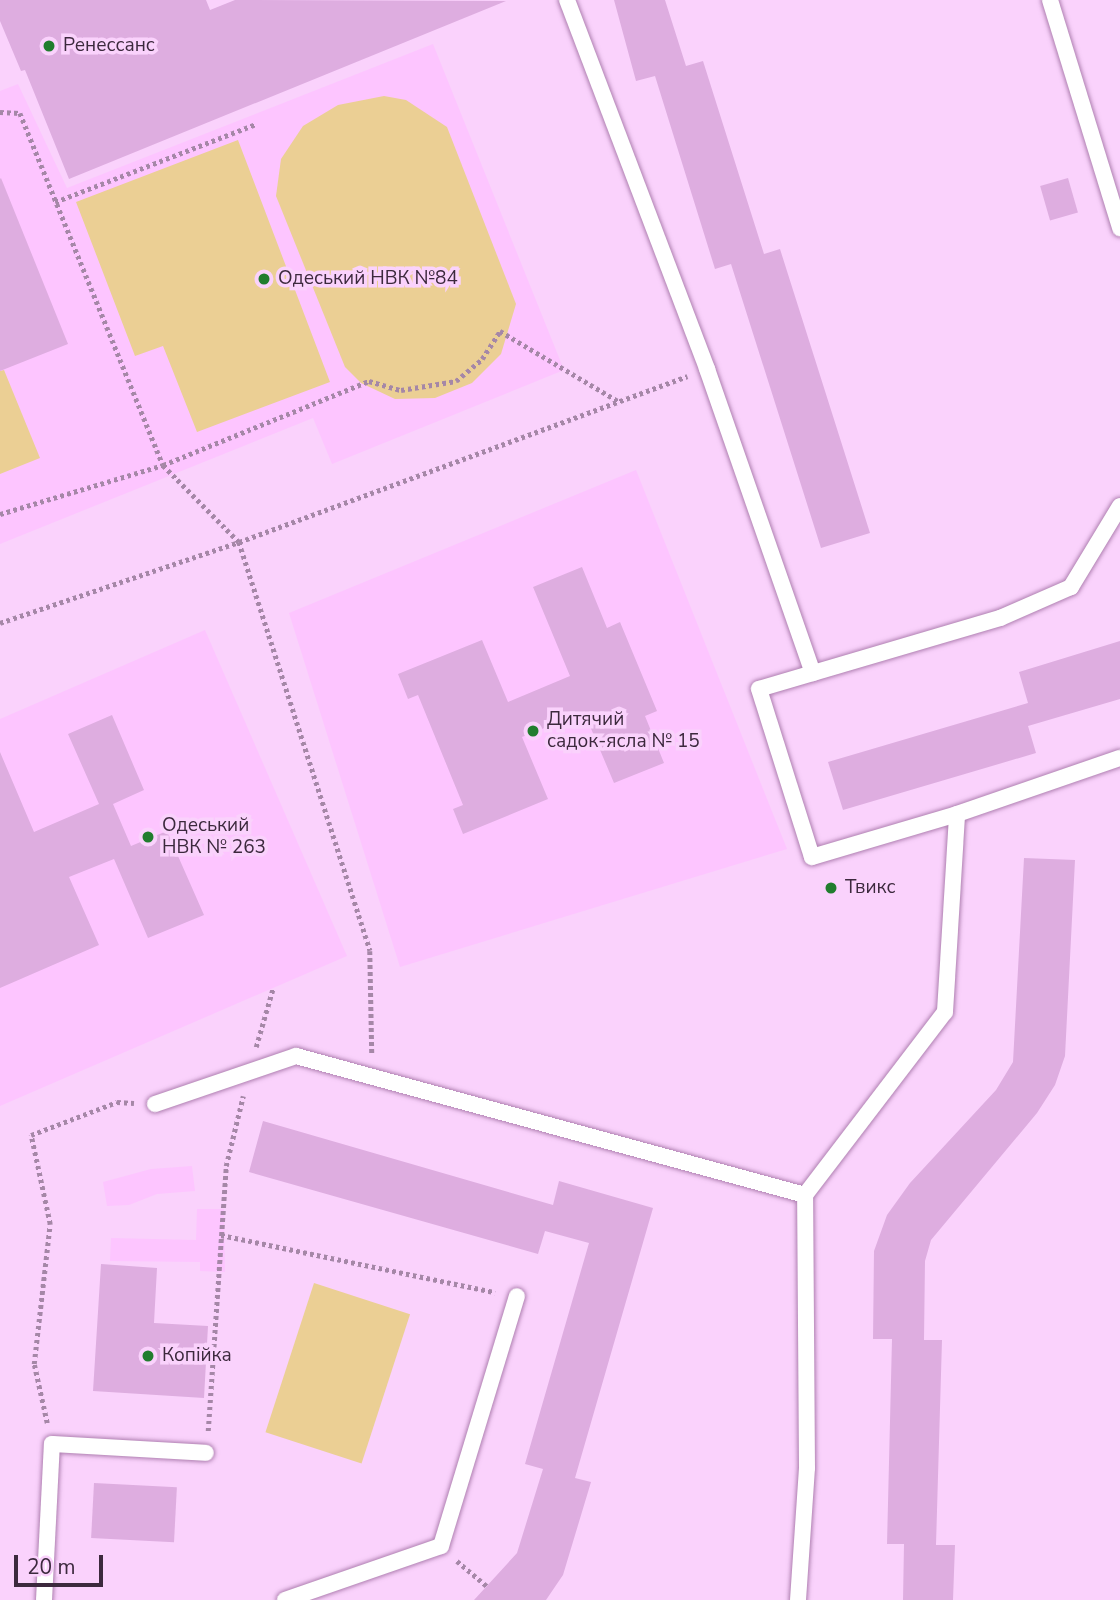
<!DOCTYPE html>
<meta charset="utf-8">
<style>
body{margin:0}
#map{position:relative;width:1120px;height:1600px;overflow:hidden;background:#fad2fc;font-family:"Nunito Sans",sans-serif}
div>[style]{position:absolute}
.built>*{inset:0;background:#fdc5ff}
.green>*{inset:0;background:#ebcf94;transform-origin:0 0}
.building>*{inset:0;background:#deade0;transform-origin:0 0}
.path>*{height:4.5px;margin-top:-2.25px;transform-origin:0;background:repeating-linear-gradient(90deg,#a587a7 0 3.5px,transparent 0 7px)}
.roads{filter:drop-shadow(0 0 2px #af80b1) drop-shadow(0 0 2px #af80b1)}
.lane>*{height:16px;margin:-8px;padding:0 8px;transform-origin:8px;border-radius:8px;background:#fff}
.dots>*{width:19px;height:19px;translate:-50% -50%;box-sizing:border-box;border:4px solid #fad2fc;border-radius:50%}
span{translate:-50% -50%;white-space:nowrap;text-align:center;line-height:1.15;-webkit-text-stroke:7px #fad2fc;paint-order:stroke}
.poi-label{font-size:19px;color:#3c293d}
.left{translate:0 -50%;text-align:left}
.scale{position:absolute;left:14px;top:1555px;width:89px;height:32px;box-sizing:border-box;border:4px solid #3c293d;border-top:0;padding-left:9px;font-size:21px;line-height:24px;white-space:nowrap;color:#3c293d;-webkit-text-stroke:5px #fad2fc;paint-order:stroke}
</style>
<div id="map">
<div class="built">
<div style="clip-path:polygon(433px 44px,564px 370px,332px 464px,313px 418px,0 544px,0 91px,18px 84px,67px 188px)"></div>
<div style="clip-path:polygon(636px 470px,787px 849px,400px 967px,289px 613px)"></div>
<div style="clip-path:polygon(205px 630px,347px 956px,0 1106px,0 719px)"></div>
<div style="clip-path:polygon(192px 1166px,195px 1191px,157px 1194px,129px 1205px,107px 1206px,103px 1182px,151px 1169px)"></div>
<div style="clip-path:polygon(197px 1209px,224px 1209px,225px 1272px,200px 1271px,200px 1262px,110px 1261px,111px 1238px,196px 1240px)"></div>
</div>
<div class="green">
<div style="clip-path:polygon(384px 96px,406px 100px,447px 127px,516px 304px,501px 354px,472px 383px,435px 398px,395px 399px,361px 383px,345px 367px,276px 196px,281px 159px,303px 126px,338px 105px)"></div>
<div style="clip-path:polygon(238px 140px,330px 382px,197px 432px,163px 346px,135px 356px,76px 202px)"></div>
<div style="clip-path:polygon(4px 370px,40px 458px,0 474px,0 371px)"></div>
<div style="left:314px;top:1283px;width:101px;height:157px;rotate:18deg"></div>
</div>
<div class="building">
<div style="clip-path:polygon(0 0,206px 0,210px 10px,235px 0,506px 1px,69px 179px,25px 70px,21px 71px,0 21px)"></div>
<div style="clip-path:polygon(614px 0,665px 0,686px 66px,703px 61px,764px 254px,780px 249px,870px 533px,821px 548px,731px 264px,715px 269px,655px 76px,636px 81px)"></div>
<div style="clip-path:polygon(1px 178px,68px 344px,0 371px,0 179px)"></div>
<div style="left:1068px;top:178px;width:36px;height:29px;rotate:74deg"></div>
<div style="clip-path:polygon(582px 567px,607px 628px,620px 622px,657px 711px,645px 716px,664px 763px,614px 783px,584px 712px,522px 737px,548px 799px,463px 834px,453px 809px,463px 805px,418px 695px,408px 699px,398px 674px,482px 640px,508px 702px,570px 676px,533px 587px)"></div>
<div style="clip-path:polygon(1120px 641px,1120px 699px,1028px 726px,1036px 753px,843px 810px,828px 762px,1028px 703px,1019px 672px)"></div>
<div style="clip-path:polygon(112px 715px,144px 790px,113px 804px,131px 846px,167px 831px,204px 915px,148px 938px,114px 859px,69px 877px,99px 945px,0 988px,0 752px,34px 832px,99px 804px,68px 734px)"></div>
<div style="clip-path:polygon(1024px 858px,1075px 860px,1065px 1056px,1055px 1085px,1037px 1113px,931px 1240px,925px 1261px,924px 1340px,942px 1340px,936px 1545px,955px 1545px,953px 1600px,903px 1600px,904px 1544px,887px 1544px,892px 1339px,873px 1339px,874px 1251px,887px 1215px,910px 1183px,996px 1090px,1013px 1062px)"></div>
<div style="clip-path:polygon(263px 1121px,553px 1205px,559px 1181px,653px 1208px,575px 1478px,591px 1482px,563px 1575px,546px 1600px,474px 1600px,517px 1553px,543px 1469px,525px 1464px,589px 1243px,545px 1231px,538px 1254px,249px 1172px)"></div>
<div style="clip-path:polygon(101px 1264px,157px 1268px,154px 1323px,208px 1326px,204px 1398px,93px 1391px)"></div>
<div style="left:94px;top:1483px;width:83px;height:55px;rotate:3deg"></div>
</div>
<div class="path">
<div style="left:0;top:112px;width:20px;rotate:3deg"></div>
<div style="left:20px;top:113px;width:380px;rotate:67.9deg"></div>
<div style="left:163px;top:465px;width:108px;rotate:45.4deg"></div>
<div style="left:239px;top:542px;width:429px;rotate:72.2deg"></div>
<div style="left:370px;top:951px;width:104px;rotate:88.9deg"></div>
<div style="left:55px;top:202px;width:216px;rotate:-21.2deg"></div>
<div style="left:0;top:514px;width:170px;rotate:-16.7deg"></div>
<div style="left:163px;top:465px;width:222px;rotate:-22.2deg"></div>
<div style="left:369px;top:381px;width:33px;rotate:16deg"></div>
<div style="left:401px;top:390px;width:56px;rotate:-9.3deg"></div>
<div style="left:456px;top:381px;width:34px;rotate:-40deg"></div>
<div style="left:482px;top:359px;width:33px;rotate:-57deg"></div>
<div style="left:500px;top:331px;width:137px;rotate:30.7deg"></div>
<div style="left:0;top:623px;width:252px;rotate:-18.7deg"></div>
<div style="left:239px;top:542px;width:478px;rotate:-20.3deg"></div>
<div style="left:256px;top:1047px;width:61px;rotate:-73.9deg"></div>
<div style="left:221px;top:1235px;width:280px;rotate:11.8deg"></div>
<div style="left:47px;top:1423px;width:60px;rotate:-102.4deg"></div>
<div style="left:34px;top:1364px;width:141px;rotate:-83.5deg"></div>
<div style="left:50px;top:1224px;width:91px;rotate:-102.1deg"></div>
<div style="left:31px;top:1135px;width:92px;rotate:-21deg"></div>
<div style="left:117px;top:1102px;width:17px;rotate:3deg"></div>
<div style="left:208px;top:1431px;width:266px;rotate:-86.1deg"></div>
<div style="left:226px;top:1166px;width:72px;rotate:-76.3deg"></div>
<div style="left:457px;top:1561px;width:40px;rotate:40deg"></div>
</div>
<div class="roads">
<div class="lane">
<div style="left:567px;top:0;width:395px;rotate:69.2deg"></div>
<div style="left:707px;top:369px;width:322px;rotate:70.8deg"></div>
<div style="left:1050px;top:0;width:239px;rotate:72.9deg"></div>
<div style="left:1120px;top:506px;width:95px;rotate:121.2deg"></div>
<div style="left:1071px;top:587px;width:77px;rotate:156.4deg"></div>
<div style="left:1000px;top:618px;width:251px;rotate:163.6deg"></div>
<div style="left:759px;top:689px;width:176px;rotate:72.5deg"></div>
<div style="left:812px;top:857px;width:151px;rotate:-16.5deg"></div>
<div style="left:957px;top:814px;width:172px;rotate:-19deg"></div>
<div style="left:155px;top:1104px;width:149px;rotate:-18.8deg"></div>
<div style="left:296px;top:1056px;width:528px;rotate:15.27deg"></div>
<div style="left:805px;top:1195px;width:230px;rotate:-52.6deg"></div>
<div style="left:945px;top:1012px;width:198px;rotate:-86.5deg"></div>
<div style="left:44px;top:1600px;width:156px;rotate:-87.1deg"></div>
<div style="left:52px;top:1444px;width:154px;rotate:3.3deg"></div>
<div style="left:285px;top:1600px;width:165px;rotate:-19.1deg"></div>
<div style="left:441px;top:1546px;width:261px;rotate:-73.1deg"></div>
<div style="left:798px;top:1600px;width:132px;rotate:-86.1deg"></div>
<div style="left:807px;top:1468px;width:273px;rotate:-90.4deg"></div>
</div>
</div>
<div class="dots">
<div style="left:49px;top:46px;background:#217d2e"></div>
<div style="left:264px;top:279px;background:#217d2e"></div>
<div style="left:533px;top:731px;background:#217d2e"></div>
<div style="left:148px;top:837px;background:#217d2e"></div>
<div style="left:831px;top:888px;background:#217d2e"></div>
<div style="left:148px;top:1356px;background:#217d2e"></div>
</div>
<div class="poi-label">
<span class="left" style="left:63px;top:46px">Ренессанс</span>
<span class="left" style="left:278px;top:279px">Одеський НВК №84</span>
<span class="left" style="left:547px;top:731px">Дитячий<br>садок-ясла № 15</span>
<span class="left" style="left:162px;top:837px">Одеський<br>НВК № 263</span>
<span class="left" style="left:845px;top:888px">Твикс</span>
<span class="left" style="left:162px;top:1356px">Копійка</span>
</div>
<div class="scale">20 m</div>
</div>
